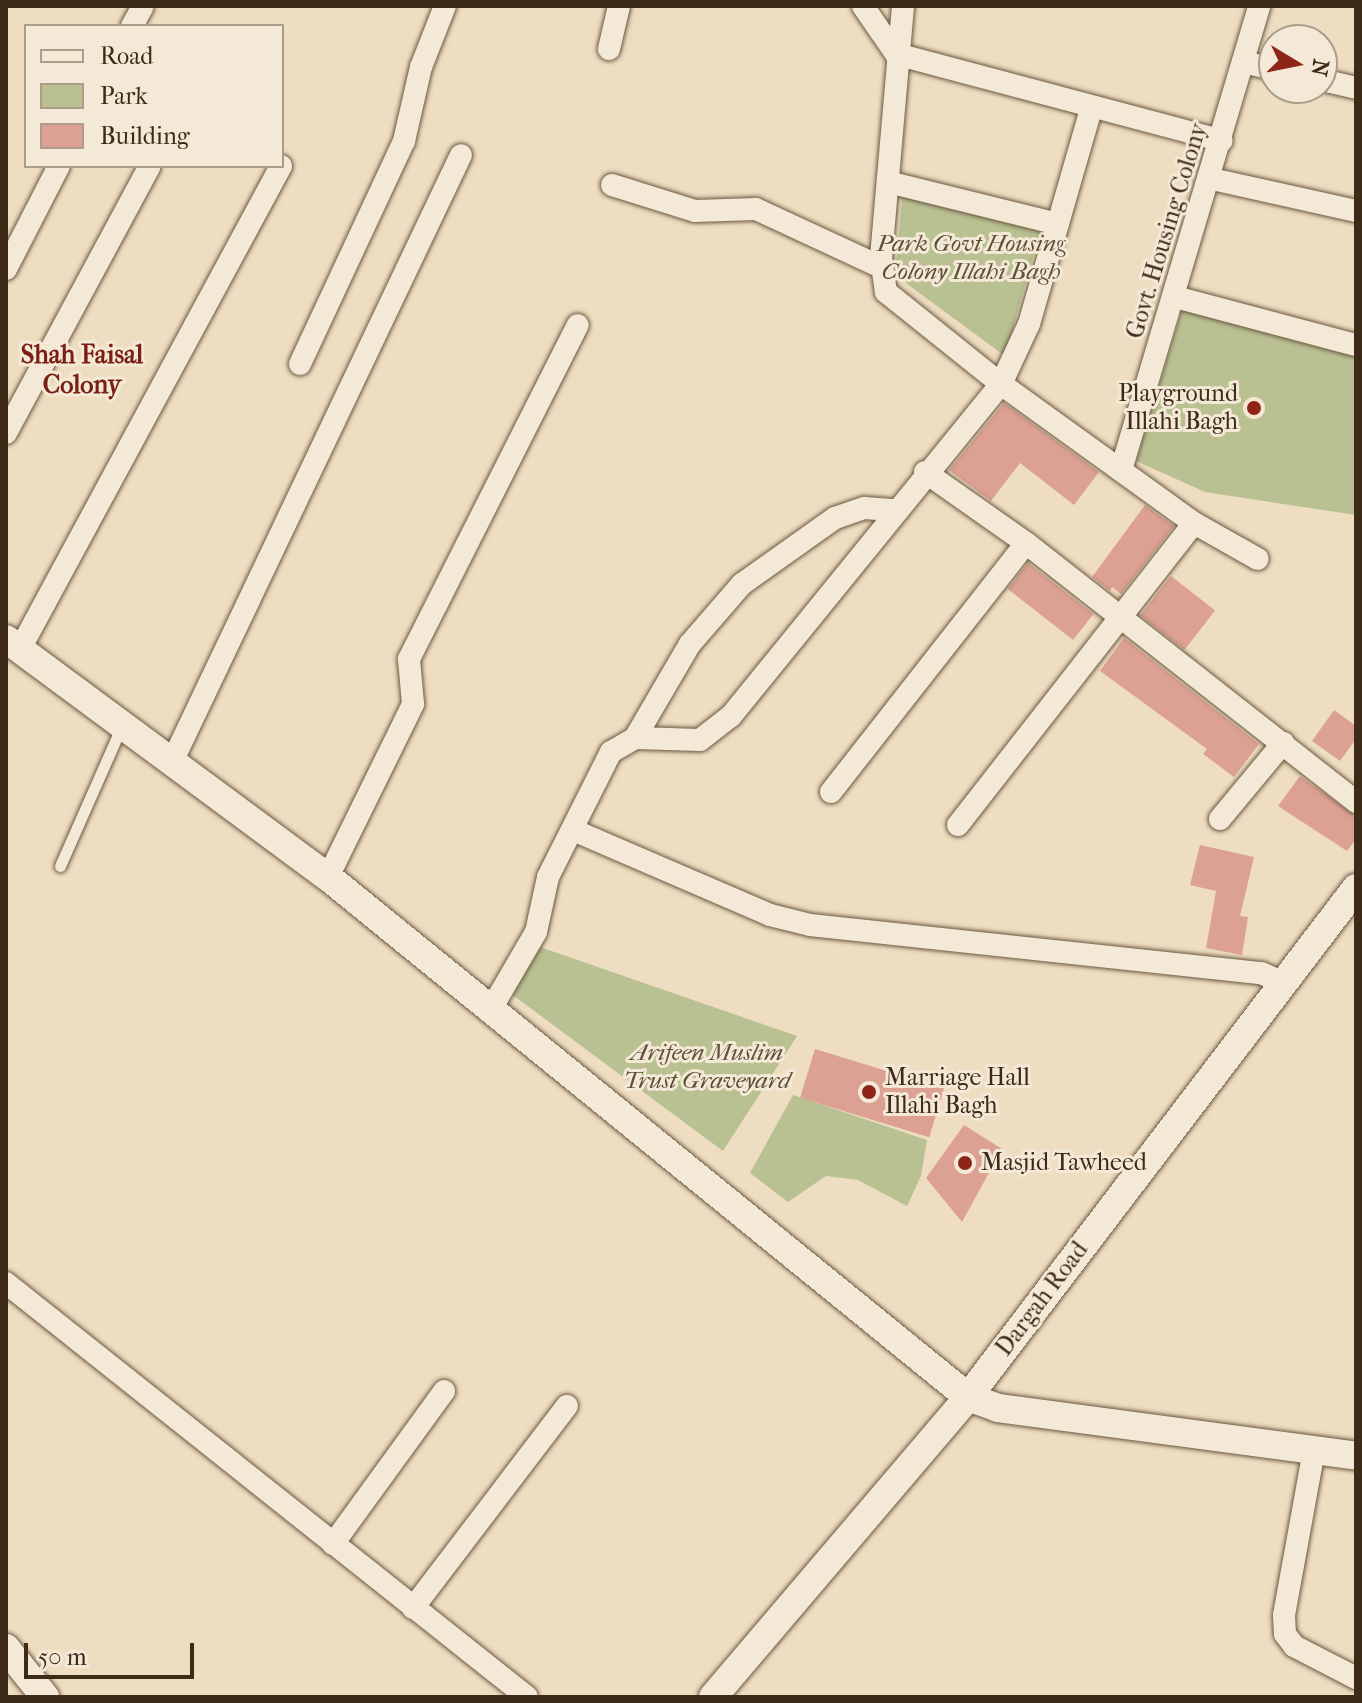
<!DOCTYPE html>
<style>
body{margin:0}
#map{position:relative;width:1362px;height:1703px;overflow:hidden;background:#eeddc0;font-family:"IM FELL French Canon",serif}
div>[style]{position:absolute}
.green>*{inset:0;background:#b9c192}
.building>*{inset:0;background:#dca193;transform-origin:0 0}
.roads{filter:drop-shadow(0 0 2px #6a5841) drop-shadow(0 0 2px #6a5841)}
.service>*{height:11px;margin:-5.5px;padding:0 5.5px;transform-origin:5.5px;border-radius:5.5px;background:#f4e9d6}
.minor>*{height:22px;margin:-11px;padding:0 11px;transform-origin:11px;border-radius:11px;background:#f4e9d6}
.tertiary>*{height:28px;margin:-14px;padding:0 14px;transform-origin:14px;border-radius:14px;background:#f4e9d6}
.dots>*{width:22px;height:22px;translate:-50% -50%;box-sizing:border-box;border:4px solid #f4e9d6;border-radius:50%}
span{translate:-50% -50%;white-space:nowrap;text-align:center;line-height:1.15;-webkit-text-stroke:6px #f4e9d6;paint-order:stroke}
.street-label{font-size:24px;color:#3e2b17}
.park-label{font-size:24px;color:#5d5036;font-style:italic}
.poi-label{font-size:24px;color:#3e2b17}
.right{translate:-100% -50%;text-align:right}
.left{translate:0 -50%;text-align:left}
.neighbourhood-label{font-size:26px;color:#7a1f14;font-weight:700}
.frame{position:absolute;inset:0;border:8px solid #3e2b17;pointer-events:none}
.legend{position:absolute;left:24px;top:24px;width:260px;height:144px;box-sizing:border-box;background:#f4e9d6;border:2px solid #ab9d8a;margin:0;padding:10px 14px;list-style:none;font-size:24px;color:#3e2b17}
.legend li{display:flex;align-items:center;gap:16px;height:40px}
.legend b{width:40px;border:2px solid #ab9d8a}
.north{position:absolute;left:1258px;top:24px;width:80px;height:80px;box-sizing:border-box;background:#f4e9d6;border:2px solid #ab9d8a;border-radius:50%;rotate:100deg;font-size:22px;font-weight:700;line-height:32px;text-align:center;color:#3e2b17}
.north::after{content:'';display:block;margin:auto;width:28px;height:36px;background:#8f2418;clip-path:polygon(50% 0,100% 100%,50% 72%,0 100%)}
.scale{position:absolute;left:24px;top:1643px;width:170px;height:36px;box-sizing:border-box;border:4px solid #3e2b17;border-top:0;padding-left:10px;font-size:24px;line-height:28px;white-space:nowrap;color:#3e2b17;-webkit-text-stroke:6px #f4e9d6;paint-order:stroke}
</style>
<div id="map">
<div class="green">
<div style="clip-path:polygon(903px 189px,1027px 211px,1040px 232px,1005px 356px,907px 284px,896px 264px)"></div>
<div style="clip-path:polygon(1183px 307px,1356px 355px,1356px 515px,1205px 492px,1136px 461px)"></div>
<div style="clip-path:polygon(540px 947px,797px 1036px,723px 1151px,510px 993px)"></div>
<div style="clip-path:polygon(793px 1095px,927px 1140px,921px 1176px,907px 1206px,858px 1180px,826px 1176px,788px 1202px,750px 1173px)"></div>
</div>
<div class="building">
<div style="clip-path:polygon(1004px 403px,1099px 472px,1074px 505px,1020px 463px,991px 501px,949px 470px)"></div>
<div style="clip-path:polygon(1145px 505px,1174px 526px,1121px 594px,1112px 587px,1110px 591px,1092px 577px)"></div>
<div style="left:1028px;top:563px;width:83px;height:33px;rotate:38deg"></div>
<div style="left:1171px;top:576px;width:56px;height:50px;rotate:38deg"></div>
<div style="clip-path:polygon(1124px 638px,1259px 744px,1234px 777px,1203px 754px,1207px 749px,1100px 671px)"></div>
<div style="clip-path:polygon(1334px 710px,1356px 726px,1356px 739px,1340px 761px,1312px 741px)"></div>
<div style="clip-path:polygon(1300px 776px,1356px 816px,1356px 839px,1347px 851px,1278px 806px)"></div>
<div style="clip-path:polygon(1200px 845px,1254px 857px,1240px 916px,1248px 917px,1242px 955px,1206px 948px,1216px 891px,1190px 885px)"></div>
<div style="left:815px;top:1049px;width:135px;height:51px;rotate:17deg"></div>
<div style="clip-path:polygon(964px 1125px,1002px 1149px,962px 1222px,926px 1178px)"></div>
</div>
<div class="roads">
<div class="service">
<div style="left:60px;top:866px;width:151px;rotate:-66.2deg"></div>
</div>
<div class="minor">
<div style="left:863px;top:6px;width:58px;rotate:55.5deg"></div>
<div style="left:896px;top:54px;width:337px;rotate:14.9deg"></div>
<div style="left:903px;top:6px;width:252px;rotate:95deg"></div>
<div style="left:881px;top:257px;width:35px;rotate:82deg"></div>
<div style="left:886px;top:292px;width:147px;rotate:38.7deg"></div>
<div style="left:1001px;top:384px;width:238px;rotate:35.8deg"></div>
<div style="left:1194px;top:523px;width:73px;rotate:29.4deg"></div>
<div style="left:132px;top:26px;width:21px;rotate:-61deg"></div>
<div style="left:609px;top:49px;width:44px;rotate:-76.9deg"></div>
<div style="left:1243px;top:62px;width:32px;rotate:13deg"></div>
<div style="left:1322px;top:80px;width:35px;rotate:13deg"></div>
<div style="left:1212px;top:179px;width:148px;rotate:12.5deg"></div>
<div style="left:888px;top:182px;width:175px;rotate:13.9deg"></div>
<div style="left:612px;top:185px;width:87px;rotate:17.4deg"></div>
<div style="left:695px;top:211px;width:61px;rotate:-1.9deg"></div>
<div style="left:756px;top:209px;width:138px;rotate:24.9deg"></div>
<div style="left:6px;top:269px;width:116px;rotate:-62.8deg"></div>
<div style="left:1175px;top:297px;width:187px;rotate:14.9deg"></div>
<div style="left:300px;top:364px;width:246px;rotate:-65deg"></div>
<div style="left:404px;top:141px;width:76px;rotate:-77.1deg"></div>
<div style="left:421px;top:67px;width:66px;rotate:-68.5deg"></div>
<div style="left:6px;top:433px;width:303px;rotate:-61.7deg"></div>
<div style="left:1121px;top:470px;width:484px;rotate:-73.4deg"></div>
<div style="left:925px;top:472px;width:123px;rotate:35.1deg"></div>
<div style="left:1026px;top:543px;width:420px;rotate:38.1deg"></div>
<div style="left:20px;top:649px;width:549px;rotate:-61.61deg"></div>
<div style="left:635px;top:738px;width:109px;rotate:-59.7deg"></div>
<div style="left:690px;top:644px;width:79px;rotate:-49.1deg"></div>
<div style="left:742px;top:584px;width:114px;rotate:-35.4deg"></div>
<div style="left:835px;top:518px;width:31px;rotate:-19deg"></div>
<div style="left:864px;top:508px;width:31px;rotate:4deg"></div>
<div style="left:172px;top:762px;width:672px;rotate:-64.54deg"></div>
<div style="left:831px;top:792px;width:316px;rotate:-51.9deg"></div>
<div style="left:1220px;top:819px;width:99px;rotate:-50.3deg"></div>
<div style="left:958px;top:825px;width:383px;rotate:-52deg"></div>
<div style="left:573px;top:830px;width:215px;rotate:23.3deg"></div>
<div style="left:770px;top:915px;width:41px;rotate:14deg"></div>
<div style="left:810px;top:925px;width:454px;rotate:6.1deg"></div>
<div style="left:1261px;top:973px;width:25px;rotate:23deg"></div>
<div style="left:328px;top:877px;width:193px;rotate:-63.8deg"></div>
<div style="left:413px;top:704px;width:45px;rotate:-95.1deg"></div>
<div style="left:409px;top:659px;width:374px;rotate:-63.2deg"></div>
<div style="left:491px;top:1009px;width:89px;rotate:-59.7deg"></div>
<div style="left:536px;top:932px;width:56px;rotate:-77.7deg"></div>
<div style="left:548px;top:877px;width:140px;rotate:-63.3deg"></div>
<div style="left:611px;top:752px;width:28px;rotate:-30deg"></div>
<div style="left:635px;top:738px;width:65px;rotate:1.8deg"></div>
<div style="left:700px;top:740px;width:39px;rotate:-38deg"></div>
<div style="left:731px;top:716px;width:428px;rotate:-50.9deg"></div>
<div style="left:1001px;top:384px;width:66px;rotate:-65deg"></div>
<div style="left:1029px;top:324px;width:224px;rotate:-73.9deg"></div>
<div style="left:6px;top:1283px;width:665px;rotate:38.47deg"></div>
<div style="left:1314px;top:1450px;width:168px;rotate:100.3deg"></div>
<div style="left:1284px;top:1615px;width:19px;rotate:87deg"></div>
<div style="left:1285px;top:1634px;width:15px;rotate:53deg"></div>
<div style="left:1294px;top:1646px;width:70px;rotate:27.3deg"></div>
<div style="left:333px;top:1544px;width:189px;rotate:-54deg"></div>
<div style="left:413px;top:1608px;width:254px;rotate:-52.7deg"></div>
</div>
<div class="tertiary">
<div style="left:6px;top:639px;width:400px;rotate:36.5deg"></div>
<div style="left:328px;top:877px;width:825px;rotate:39.09deg"></div>
<div style="left:968px;top:1397px;width:32px;rotate:20deg"></div>
<div style="left:998px;top:1408px;width:361px;rotate:7.6deg"></div>
<div style="left:6px;top:1648px;width:63px;rotate:51.5deg"></div>
<div style="left:713px;top:1697px;width:394px;rotate:-49.6deg"></div>
<div style="left:968px;top:1397px;width:640px;rotate:-52.68deg"></div>
</div>
</div>
<div class="dots">
<div style="left:1254px;top:408px;background:#8f2418"></div>
<div style="left:869px;top:1092px;background:#8f2418"></div>
<div style="left:965px;top:1163px;background:#8f2418"></div>
</div>
<div class="street-label">
<span style="left:1167px;top:231px;rotate:-73deg">Govt. Housing Colony</span>
<span style="left:1042px;top:1299px;rotate:-53deg">Dargah Road</span>
</div>
<div class="park-label">
<span style="left:971px;top:258px">Park Govt Housing<br>Colony Illahi Bagh</span>
<span style="left:707px;top:1067px">Arifeen Muslim<br>Trust Graveyard</span>
</div>
<div class="poi-label">
<span class="right" style="left:1238px;top:408px">Playground<br>Illahi Bagh</span>
<span class="left" style="left:885px;top:1092px">Marriage Hall<br>Illahi Bagh</span>
<span class="left" style="left:981px;top:1163px">Masjid Tawheed</span>
</div>
<div class="neighbourhood-label">
<span style="left:82px;top:370px">Shah Faisal<br>Colony</span>
</div>
<div class="frame"></div>
<ul class="legend">
<li><b style="height:10px;background:#f4e9d6"></b>Road</li>
<li><b style="height:22px;background:#b9c192"></b>Park</li>
<li><b style="height:22px;background:#dca193"></b>Building</li>
</ul>
<div class="north">N</div>
<div class="scale">50 m</div>
</div>
